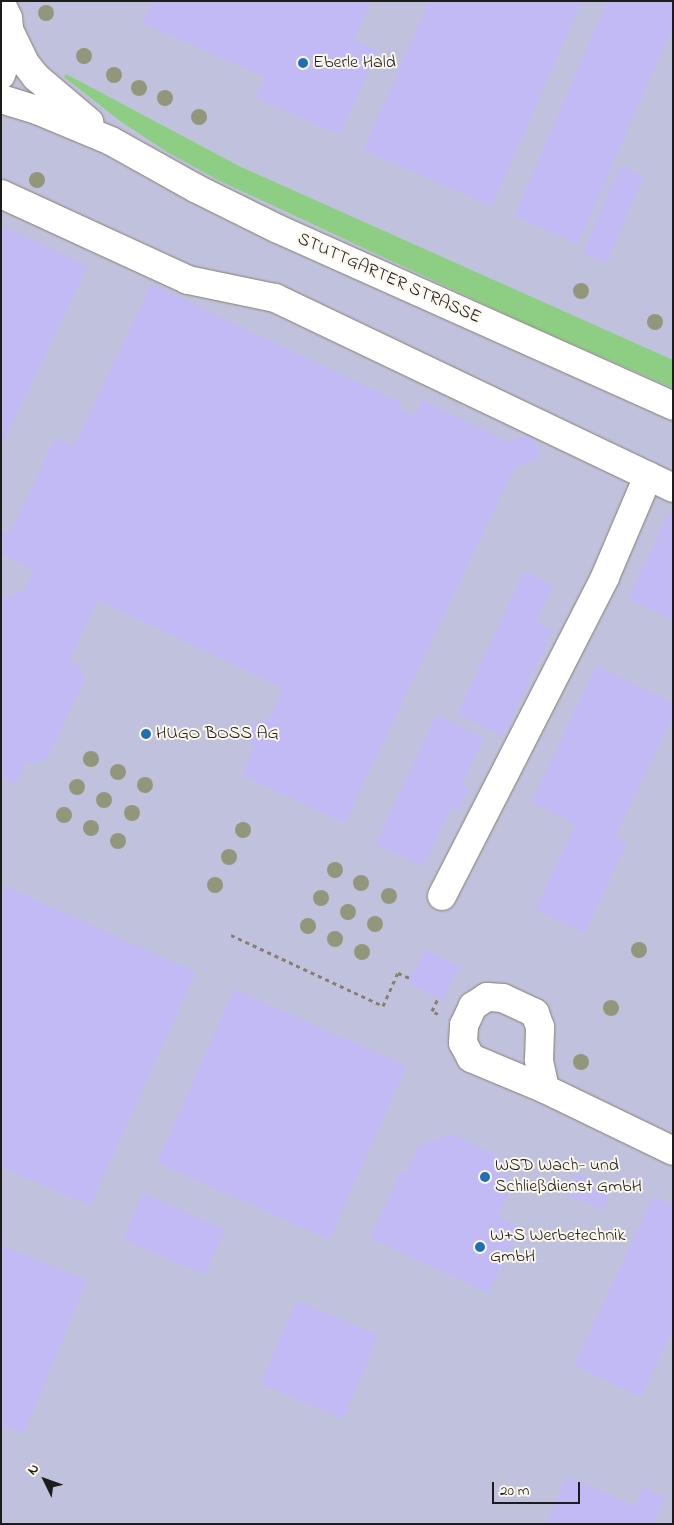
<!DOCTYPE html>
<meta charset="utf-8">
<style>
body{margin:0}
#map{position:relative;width:674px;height:1525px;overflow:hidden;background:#f2e1c3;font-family:"Indie Flower",sans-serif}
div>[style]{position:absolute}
.industrial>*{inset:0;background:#c0c2dd;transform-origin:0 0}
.green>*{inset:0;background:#8ece84}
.building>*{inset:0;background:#c2baf5;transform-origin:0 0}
.path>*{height:3px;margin-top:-1.5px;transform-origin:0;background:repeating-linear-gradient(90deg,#877e70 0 4px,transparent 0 8px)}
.roads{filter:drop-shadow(0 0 1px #877e70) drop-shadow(0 0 1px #877e70)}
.minor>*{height:28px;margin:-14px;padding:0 14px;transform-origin:14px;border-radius:14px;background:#fff}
.major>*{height:28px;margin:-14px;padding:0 14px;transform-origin:14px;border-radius:14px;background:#fff}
.trees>*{width:16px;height:16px;margin:-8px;border-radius:50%;background:#92977b}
.dots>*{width:14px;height:14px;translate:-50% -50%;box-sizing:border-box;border:2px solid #fbf7ec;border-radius:50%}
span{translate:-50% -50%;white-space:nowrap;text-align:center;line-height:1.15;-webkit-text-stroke:4px #fbf7ec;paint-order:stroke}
.poi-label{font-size:18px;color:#1c1c1c}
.left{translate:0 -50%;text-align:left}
.street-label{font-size:18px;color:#1c1c1c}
.frame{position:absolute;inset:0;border:2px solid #1c1c1c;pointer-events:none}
.north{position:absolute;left:20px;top:1455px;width:50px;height:50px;-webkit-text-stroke:4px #fbf7ec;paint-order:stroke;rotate:312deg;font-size:14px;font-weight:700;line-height:20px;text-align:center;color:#1c1c1c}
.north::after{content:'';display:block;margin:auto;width:18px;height:22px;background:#1c1c1c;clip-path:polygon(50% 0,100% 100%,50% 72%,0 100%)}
.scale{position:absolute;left:492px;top:1482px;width:88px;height:22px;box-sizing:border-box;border:2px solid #1c1c1c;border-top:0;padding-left:6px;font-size:15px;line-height:18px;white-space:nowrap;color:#1c1c1c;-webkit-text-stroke:4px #fbf7ec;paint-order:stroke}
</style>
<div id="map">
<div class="industrial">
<div style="left:1px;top:1px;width:672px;height:1523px"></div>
</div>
<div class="green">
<div style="clip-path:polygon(66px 74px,241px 167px,673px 360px,673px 388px,529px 325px,220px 181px,167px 152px,120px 121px,64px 77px)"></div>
</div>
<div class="building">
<div style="clip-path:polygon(152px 1px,371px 1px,354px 40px,378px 50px,340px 135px,256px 98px,265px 77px,142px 23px)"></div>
<div style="clip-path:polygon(429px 1px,582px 1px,492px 206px,363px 150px)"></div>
<div style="clip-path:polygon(607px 1px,673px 1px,673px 26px,578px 244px,514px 216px)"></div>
<div style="left:620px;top:165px;width:26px;height:95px;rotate:23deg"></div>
<div style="clip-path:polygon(1px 225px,88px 266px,1px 447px)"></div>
<div style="clip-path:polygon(151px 284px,402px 403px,400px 409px,415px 416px,422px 400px,509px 442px,532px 433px,540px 458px,515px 466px,345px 823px,242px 775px,253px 750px,245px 728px,269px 719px,283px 688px,98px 600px,69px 661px,80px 666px,85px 679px,47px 759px,32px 764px,27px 761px,16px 784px,1px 777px,1px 599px,24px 590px,34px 570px,1px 555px,1px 530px,10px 533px,55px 437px,74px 446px)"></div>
<div style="clip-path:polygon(668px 513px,673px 516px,673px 620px,628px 599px)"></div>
<div style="clip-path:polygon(524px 571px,554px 586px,536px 622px,553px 630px,503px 736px,457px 714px)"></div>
<div style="clip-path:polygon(596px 666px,673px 702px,673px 716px,615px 837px,627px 843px,585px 933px,535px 909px,576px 824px,531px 802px)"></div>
<div style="clip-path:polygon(436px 715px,484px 737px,462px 784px,469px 788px,458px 811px,451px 807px,423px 866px,375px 844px)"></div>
<div style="clip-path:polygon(5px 886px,196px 972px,90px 1206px,1px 1167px,1px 895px)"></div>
<div style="left:425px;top:949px;width:39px;height:38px;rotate:27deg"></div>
<div style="left:234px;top:989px;width:189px;height:190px;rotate:24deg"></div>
<div style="clip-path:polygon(451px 1134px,498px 1156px,512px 1187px,498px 1216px,519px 1227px,489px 1293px,370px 1238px,400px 1171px,405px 1174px,418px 1146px)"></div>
<div style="left:575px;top:1173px;width:40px;height:23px;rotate:23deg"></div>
<div style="left:143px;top:1193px;width:90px;height:50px;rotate:24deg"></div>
<div style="clip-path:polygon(653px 1196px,673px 1205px,673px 1330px,641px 1397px,574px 1365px)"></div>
<div style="clip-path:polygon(1px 1245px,87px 1280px,24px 1434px,1px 1425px)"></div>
<div style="left:296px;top:1300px;width:90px;height:91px;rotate:23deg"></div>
<div style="clip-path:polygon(567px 1476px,635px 1506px,643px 1487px,665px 1497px,653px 1524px,546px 1524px)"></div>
</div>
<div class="path">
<div style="left:231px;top:935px;width:168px;rotate:25deg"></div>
<div style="left:383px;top:1006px;width:36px;rotate:-66deg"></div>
<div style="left:398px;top:973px;width:13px;rotate:23deg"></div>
<div style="left:438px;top:1014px;width:7px;rotate:-153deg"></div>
<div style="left:432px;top:1011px;width:14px;rotate:-65deg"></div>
</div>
<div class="roads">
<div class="minor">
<div style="left:10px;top:32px;width:34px;rotate:64deg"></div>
<div style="left:25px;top:63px;width:18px;rotate:52deg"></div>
<div style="left:36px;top:77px;width:70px;rotate:40.3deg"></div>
<div style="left:1px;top:99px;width:38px;rotate:17deg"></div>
<div style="left:37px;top:110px;width:80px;rotate:22.7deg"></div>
<div style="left:111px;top:141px;width:98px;rotate:29.2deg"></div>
<div style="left:197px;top:189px;width:90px;rotate:26.3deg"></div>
<div style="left:278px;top:229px;width:433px;rotate:24.1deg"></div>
<div style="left:1px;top:194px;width:206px;rotate:24.7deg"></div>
<div style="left:188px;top:280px;width:89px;rotate:11.7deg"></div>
<div style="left:275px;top:298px;width:441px;rotate:25.5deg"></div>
<div style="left:442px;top:896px;width:358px;rotate:-62.9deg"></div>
<div style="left:605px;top:577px;width:110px;rotate:-66.9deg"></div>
<div style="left:545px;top:1089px;width:30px;rotate:-102deg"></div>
<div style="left:539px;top:1060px;width:33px;rotate:-88deg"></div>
<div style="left:540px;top:1027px;width:15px;rotate:-110deg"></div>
<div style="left:535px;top:1013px;width:35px;rotate:-155deg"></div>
<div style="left:503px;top:998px;width:16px;rotate:-176deg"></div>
<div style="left:487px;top:997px;width:17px;rotate:147deg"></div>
<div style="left:473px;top:1006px;width:21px;rotate:115deg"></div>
<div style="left:464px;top:1025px;width:18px;rotate:93deg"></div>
<div style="left:463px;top:1043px;width:17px;rotate:62deg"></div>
<div style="left:471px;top:1058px;width:80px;rotate:22.7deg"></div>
<div style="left:545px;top:1089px;width:142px;rotate:25.8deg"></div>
</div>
<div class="major">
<div style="left:1px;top:3px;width:17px;rotate:65deg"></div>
<div style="left:8px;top:18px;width:28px;rotate:84deg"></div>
<div style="left:11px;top:46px;width:31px;rotate:109deg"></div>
</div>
</div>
<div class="trees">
<div style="left:46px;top:13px"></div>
<div style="left:84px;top:56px"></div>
<div style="left:114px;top:75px"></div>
<div style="left:139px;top:88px"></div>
<div style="left:165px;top:98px"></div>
<div style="left:199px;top:117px"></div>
<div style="left:37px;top:180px"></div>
<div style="left:581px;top:291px"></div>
<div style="left:655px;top:322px"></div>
<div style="left:91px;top:759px"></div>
<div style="left:118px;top:772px"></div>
<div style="left:145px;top:785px"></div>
<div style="left:77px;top:787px"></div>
<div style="left:104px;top:800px"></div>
<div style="left:132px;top:813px"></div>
<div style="left:64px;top:815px"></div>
<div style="left:91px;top:828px"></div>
<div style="left:243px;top:830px"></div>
<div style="left:118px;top:841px"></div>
<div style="left:229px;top:857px"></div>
<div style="left:335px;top:870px"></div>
<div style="left:361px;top:883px"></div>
<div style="left:215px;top:885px"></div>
<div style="left:389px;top:896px"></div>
<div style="left:321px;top:898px"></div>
<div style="left:348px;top:912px"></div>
<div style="left:375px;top:924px"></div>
<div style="left:308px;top:926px"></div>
<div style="left:335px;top:939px"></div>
<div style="left:639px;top:950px"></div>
<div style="left:362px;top:952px"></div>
<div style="left:611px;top:1008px"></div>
<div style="left:581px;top:1062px"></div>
</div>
<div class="dots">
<div style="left:303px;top:63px;background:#1f6fb2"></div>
<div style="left:146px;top:734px;background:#1f6fb2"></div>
<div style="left:485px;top:1177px;background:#1f6fb2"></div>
<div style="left:480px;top:1247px;background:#1f6fb2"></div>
</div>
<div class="poi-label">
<span class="left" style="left:313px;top:63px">Eberle Hald</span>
<span class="left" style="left:156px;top:734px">HUGO BOSS AG</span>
<span class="left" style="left:495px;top:1177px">WSD Wach- und<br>Schließdienst GmbH</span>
<span class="left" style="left:490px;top:1247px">W+S Werbetechnik<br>GmbH</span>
</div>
<div class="street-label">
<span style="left:389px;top:279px;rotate:24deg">STUTTGARTER STRASSE</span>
</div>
<div class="frame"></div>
<div class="north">N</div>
<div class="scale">20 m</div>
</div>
